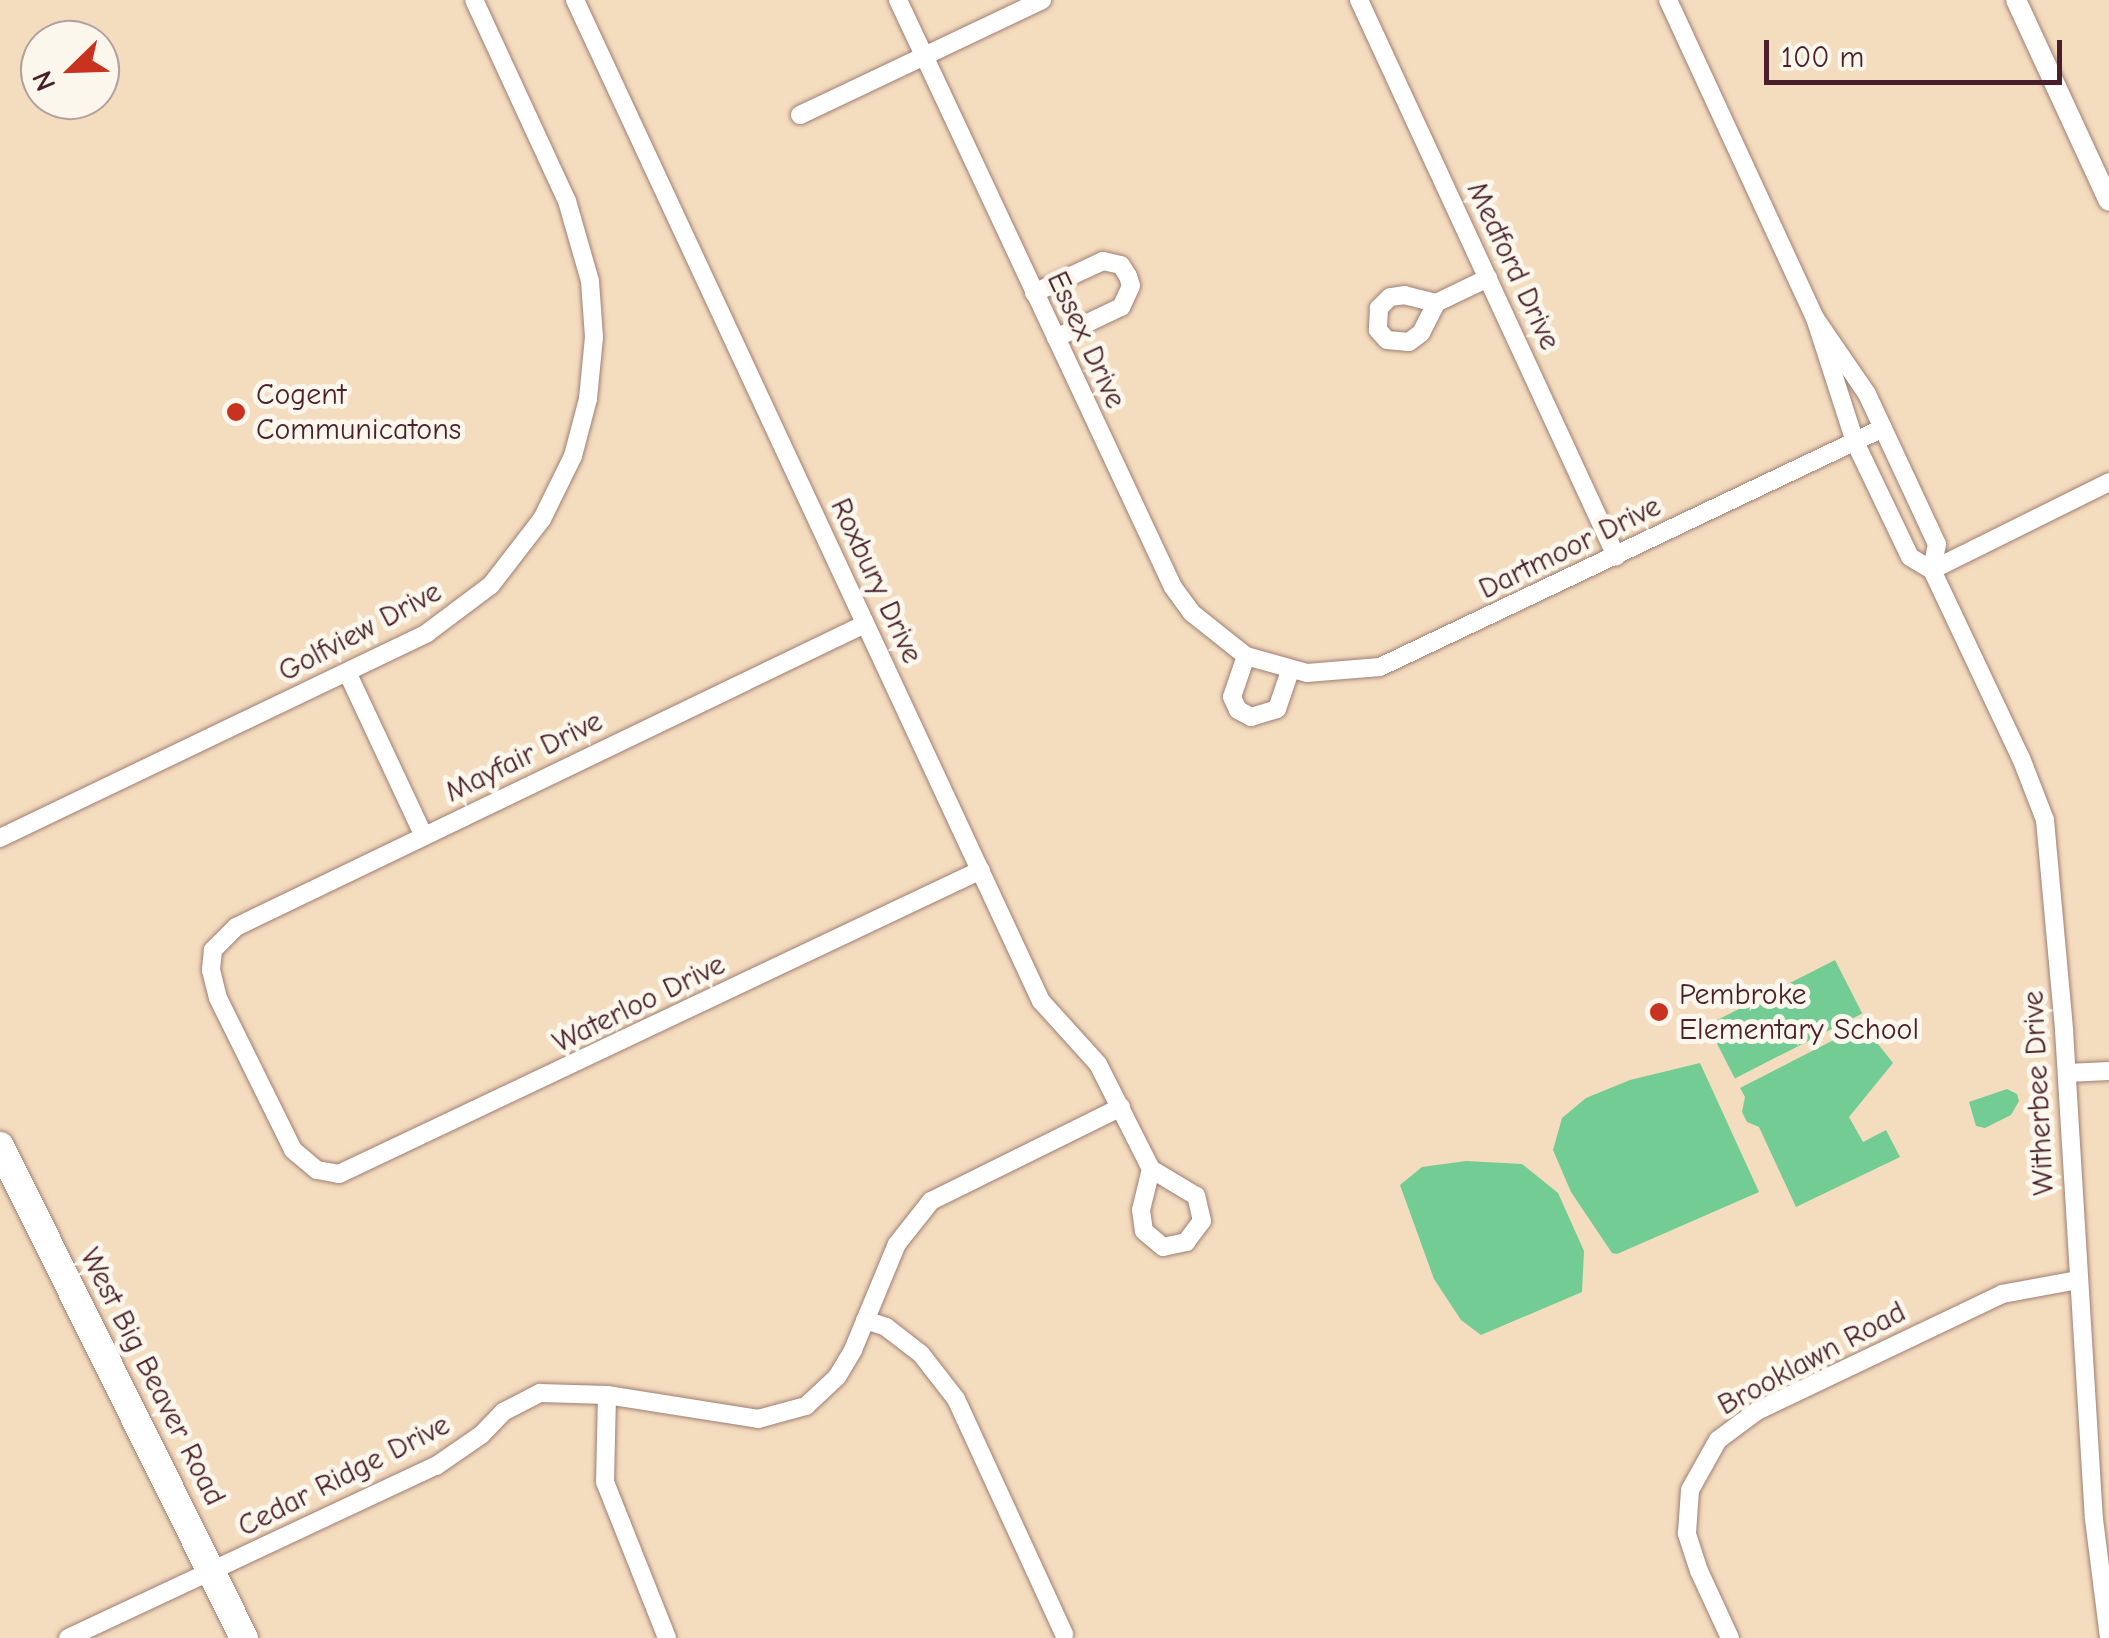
<!DOCTYPE html>
<style>
body{margin:0}
#map{position:relative;width:2109px;height:1638px;overflow:hidden;background:#f4dcbe;font-family:"Comic Neue",sans-serif}
div>[style]{position:absolute}
.green>*{inset:0;background:#73cc93;transform-origin:0 0}
.roads{filter:drop-shadow(0 0 2px #9f7e74) drop-shadow(0 0 2px #9f7e74)}
.minor>*{height:18px;margin:-9px;padding:0 9px;transform-origin:9px;border-radius:9px;background:#fff}
.tertiary>*{height:20px;margin:-10px;padding:0 10px;transform-origin:10px;border-radius:10px;background:#fff}
.primary>*{height:28px;margin:-14px;padding:0 14px;transform-origin:14px;border-radius:14px;background:#fff}
.dots>*{width:28px;height:28px;translate:-50% -50%;box-sizing:border-box;border:5px solid #fbf7ec;border-radius:50%}
span{translate:-50% -50%;white-space:nowrap;text-align:center;line-height:1.15;-webkit-text-stroke:10px #fbf7ec;paint-order:stroke}
.street-label{font-size:30px;color:#4a1f2b}
.poi-label{font-size:30px;color:#4a1f2b}
.left{translate:0 -50%;text-align:left}
.north{position:absolute;left:20px;top:20px;width:100px;height:100px;box-sizing:border-box;background:#fbf7ec;border:2px solid #b4a19f;border-radius:50%;rotate:247deg;font-size:28px;font-weight:700;line-height:40px;text-align:center;color:#4a1f2b}
.north::after{content:'';display:block;margin:auto;width:35px;height:45px;background:#c8321e;clip-path:polygon(50% 0,100% 100%,50% 72%,0 100%)}
.scale{position:absolute;left:1764px;top:40px;width:298px;height:45px;box-sizing:border-box;border:5px solid #4a1f2b;border-top:0;padding-left:12px;font-size:30px;line-height:35px;white-space:nowrap;color:#4a1f2b;-webkit-text-stroke:8px #fbf7ec;paint-order:stroke}
</style>
<div id="map">
<div class="green">
<div style="left:1835px;top:960px;width:60px;height:143px;rotate:63deg"></div>
<div style="clip-path:polygon(1863px 1025px,1893px 1063px,1849px 1117px,1863px 1142px,1886px 1130px,1900px 1157px,1796px 1207px,1759px 1127px,1747px 1122px,1742px 1112px,1745px 1097px,1740px 1088px)"></div>
<div style="clip-path:polygon(1700px 1063px,1759px 1192px,1617px 1254px,1612px 1253px,1571px 1192px,1553px 1150px,1562px 1118px,1586px 1098px,1630px 1080px)"></div>
<div style="clip-path:polygon(2007px 1089px,2017px 1094px,2019px 1101px,2011px 1115px,1985px 1128px,1976px 1126px,1969px 1102px)"></div>
<div style="clip-path:polygon(1466px 1161px,1522px 1164px,1558px 1193px,1584px 1251px,1582px 1292px,1481px 1335px,1461px 1320px,1434px 1279px,1400px 1185px,1422px 1167px)"></div>
</div>
<div class="roads">
<div class="minor">
<div style="left:575px;top:0;width:1104px;rotate:65.04deg"></div>
<div style="left:1041px;top:1001px;width:85px;rotate:47.9deg"></div>
<div style="left:1098px;top:1064px;width:118px;rotate:63.2deg"></div>
<div style="left:1151px;top:1169px;width:42px;rotate:103.7deg"></div>
<div style="left:1141px;top:1210px;width:21px;rotate:82deg"></div>
<div style="left:1144px;top:1231px;width:25px;rotate:40deg"></div>
<div style="left:1163px;top:1247px;width:24px;rotate:-12deg"></div>
<div style="left:1186px;top:1242px;width:26px;rotate:-53deg"></div>
<div style="left:1202px;top:1221px;width:26px;rotate:-103deg"></div>
<div style="left:1196px;top:1196px;width:52px;rotate:-149deg"></div>
<div style="left:898px;top:0;width:648px;rotate:64.9deg"></div>
<div style="left:1173px;top:587px;width:32px;rotate:54deg"></div>
<div style="left:1192px;top:613px;width:69px;rotate:38.5deg"></div>
<div style="left:1246px;top:656px;width:63px;rotate:15.6deg"></div>
<div style="left:1307px;top:673px;width:73px;rotate:-4.7deg"></div>
<div style="left:1380px;top:667px;width:557px;rotate:-25.41deg"></div>
<div style="left:1359px;top:0;width:613px;rotate:65.19deg"></div>
<div style="left:1668px;top:0;width:350px;rotate:65.2deg"></div>
<div style="left:1815px;top:318px;width:130px;rotate:72.1deg"></div>
<div style="left:1855px;top:442px;width:127px;rotate:64.4deg"></div>
<div style="left:1910px;top:557px;width:26px;rotate:31deg"></div>
<div style="left:800px;top:115px;width:268px;rotate:-25.4deg"></div>
<div style="left:1034px;top:293px;width:76px;rotate:-24.9deg"></div>
<div style="left:1103px;top:261px;width:18px;rotate:13deg"></div>
<div style="left:1121px;top:265px;width:13px;rotate:58deg"></div>
<div style="left:1128px;top:276px;width:10px;rotate:73deg"></div>
<div style="left:1131px;top:286px;width:23px;rotate:115deg"></div>
<div style="left:1121px;top:307px;width:72px;rotate:154.5deg"></div>
<div style="left:1436px;top:303px;width:32px;rotate:-166deg"></div>
<div style="left:1405px;top:295px;width:15px;rotate:172deg"></div>
<div style="left:1390px;top:297px;width:16px;rotate:135deg"></div>
<div style="left:1379px;top:308px;width:22px;rotate:93deg"></div>
<div style="left:1378px;top:330px;width:13px;rotate:48deg"></div>
<div style="left:1387px;top:340px;width:22px;rotate:5deg"></div>
<div style="left:1409px;top:342px;width:15px;rotate:-37deg"></div>
<div style="left:1421px;top:333px;width:34px;rotate:-63deg"></div>
<div style="left:1436px;top:303px;width:58px;rotate:-25.7deg"></div>
<div style="left:1815px;top:318px;width:92px;rotate:55.6deg"></div>
<div style="left:1867px;top:394px;width:147px;rotate:65deg"></div>
<div style="left:1929px;top:527px;width:19px;rotate:65deg"></div>
<div style="left:1937px;top:544px;width:26px;rotate:101deg"></div>
<div style="left:1932px;top:570px;width:208px;rotate:64.7deg"></div>
<div style="left:2021px;top:758px;width:66px;rotate:68.8deg"></div>
<div style="left:2045px;top:820px;width:211px;rotate:84.8deg"></div>
<div style="left:2064px;top:1030px;width:490px;rotate:86.5deg"></div>
<div style="left:2094px;top:1519px;width:119px;rotate:82.8deg"></div>
<div style="left:1932px;top:570px;width:198px;rotate:-26.4deg"></div>
<div style="left:865px;top:624px;width:698px;rotate:154.28deg"></div>
<div style="left:236px;top:927px;width:33px;rotate:135deg"></div>
<div style="left:213px;top:950px;width:20px;rotate:96deg"></div>
<div style="left:211px;top:970px;width:29px;rotate:76deg"></div>
<div style="left:218px;top:998px;width:169px;rotate:63.7deg"></div>
<div style="left:293px;top:1150px;width:31px;rotate:40deg"></div>
<div style="left:317px;top:1170px;width:22px;rotate:10deg"></div>
<div style="left:339px;top:1174px;width:710px;rotate:-25.34deg"></div>
<div style="left:1246px;top:656px;width:43px;rotate:108.9deg"></div>
<div style="left:1232px;top:697px;width:14px;rotate:65deg"></div>
<div style="left:1238px;top:710px;width:15px;rotate:28deg"></div>
<div style="left:1251px;top:717px;width:27px;rotate:-17deg"></div>
<div style="left:1277px;top:709px;width:40px;rotate:-71.1deg"></div>
<div style="left:348px;top:674px;width:179px;rotate:64.9deg"></div>
<div style="left:0;top:838px;width:474px;rotate:-25.6deg"></div>
<div style="left:427px;top:633px;width:80px;rotate:-36.9deg"></div>
<div style="left:491px;top:585px;width:83px;rotate:-52.3deg"></div>
<div style="left:542px;top:519px;width:70px;rotate:-63.8deg"></div>
<div style="left:573px;top:456px;width:59px;rotate:-75.3deg"></div>
<div style="left:588px;top:399px;width:62px;rotate:-84.5deg"></div>
<div style="left:594px;top:337px;width:56px;rotate:-94.1deg"></div>
<div style="left:590px;top:281px;width:83px;rotate:-106deg"></div>
<div style="left:567px;top:201px;width:221px;rotate:-114.8deg"></div>
<div style="left:2067px;top:1073px;width:42px;rotate:-2.7deg"></div>
<div style="left:865px;top:1320px;width:22px;rotate:18deg"></div>
<div style="left:886px;top:1327px;width:44px;rotate:37.6deg"></div>
<div style="left:921px;top:1354px;width:57px;rotate:52.1deg"></div>
<div style="left:956px;top:1399px;width:259px;rotate:65.3deg"></div>
<div style="left:607px;top:1395px;width:87px;rotate:91.3deg"></div>
<div style="left:605px;top:1482px;width:168px;rotate:68.3deg"></div>
<div style="left:68px;top:1638px;width:406px;rotate:-25.1deg"></div>
<div style="left:436px;top:1466px;width:55px;rotate:-34.6deg"></div>
<div style="left:481px;top:1435px;width:32px;rotate:-46deg"></div>
<div style="left:503px;top:1412px;width:42px;rotate:-27.2deg"></div>
<div style="left:540px;top:1393px;width:67px;rotate:1.7deg"></div>
<div style="left:607px;top:1395px;width:153px;rotate:9deg"></div>
<div style="left:758px;top:1419px;width:50px;rotate:-15.2deg"></div>
<div style="left:806px;top:1406px;width:42px;rotate:-43.1deg"></div>
<div style="left:837px;top:1377px;width:31px;rotate:-59deg"></div>
<div style="left:853px;top:1350px;width:115px;rotate:-67.5deg"></div>
<div style="left:897px;top:1244px;width:55px;rotate:-51.7deg"></div>
<div style="left:931px;top:1201px;width:212px;rotate:-26.3deg"></div>
<div style="left:1730px;top:1638px;width:74px;rotate:-114.8deg"></div>
<div style="left:1699px;top:1571px;width:40px;rotate:-108deg"></div>
<div style="left:1687px;top:1533px;width:43px;rotate:-86deg"></div>
<div style="left:1690px;top:1490px;width:57px;rotate:-60.8deg"></div>
<div style="left:1718px;top:1440px;width:49px;rotate:-36.6deg"></div>
<div style="left:1757px;top:1411px;width:272px;rotate:-25.5deg"></div>
<div style="left:2002px;top:1294px;width:77px;rotate:-10.4deg"></div>
</div>
<div class="tertiary">
<div style="left:2016px;top:0;width:221px;rotate:65.2deg"></div>
</div>
<div class="primary">
<div style="left:0;top:1146px;width:549px;rotate:63.62deg"></div>
</div>
</div>
<div class="dots">
<div style="left:236px;top:412px;background:#c8321e"></div>
<div style="left:1659px;top:1012px;background:#c8321e"></div>
</div>
<div class="street-label">
<span style="left:1513px;top:266px;rotate:65deg">Medford Drive</span>
<span style="left:1086px;top:340px;rotate:65deg">Essex Drive</span>
<span style="left:1570px;top:548px;rotate:-26deg">Dartmoor Drive</span>
<span style="left:876px;top:581px;rotate:65deg">Roxbury Drive</span>
<span style="left:360px;top:632px;rotate:-28deg">Golfview Drive</span>
<span style="left:524px;top:757px;rotate:-26deg">Mayfair Drive</span>
<span style="left:639px;top:1004px;rotate:-26deg">Waterloo Drive</span>
<span style="left:2039px;top:1093px;rotate:-93deg">Witherbee Drive</span>
<span style="left:1812px;top:1359px;rotate:-28deg">Brooklawn Road</span>
<span style="left:152px;top:1377px;rotate:63deg">West Big Beaver Road</span>
<span style="left:344px;top:1476px;rotate:-27deg">Cedar Ridge Drive</span>
</div>
<div class="poi-label">
<span class="left" style="left:256px;top:412px">Cogent<br>Communicatons</span>
<span class="left" style="left:1679px;top:1012px">Pembroke<br>Elementary School</span>
</div>
<div class="north">N</div>
<div class="scale">100 m</div>
</div>
